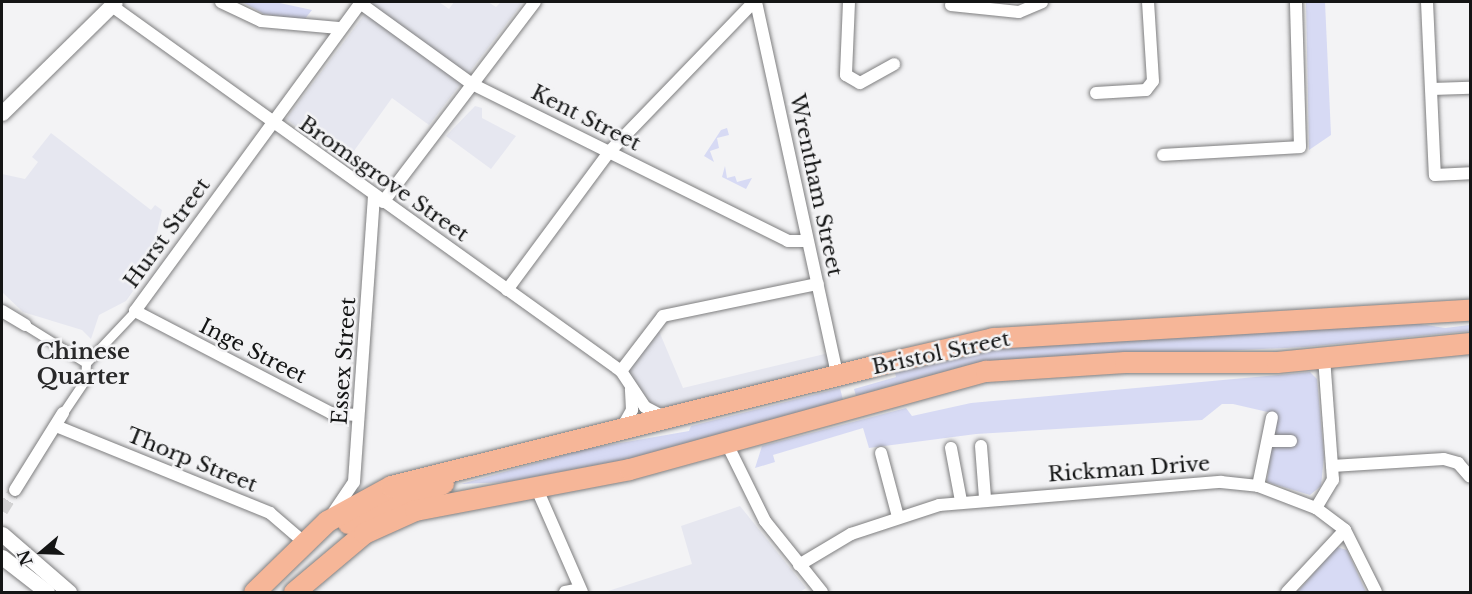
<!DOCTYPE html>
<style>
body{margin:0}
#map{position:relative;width:1472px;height:594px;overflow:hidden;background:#f3f3f5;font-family:"Libre Baskerville",serif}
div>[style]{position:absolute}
.built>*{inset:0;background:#e6e7f0}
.green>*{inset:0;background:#d7daf4}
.minor-tunnel>*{height:12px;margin-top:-6px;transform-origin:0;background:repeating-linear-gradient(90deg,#d2d2d3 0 12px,transparent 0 18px)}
.roads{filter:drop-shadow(0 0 2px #7e7e7f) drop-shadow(0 0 2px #7e7e7f)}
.pedestrian>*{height:9px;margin:-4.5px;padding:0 4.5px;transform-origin:4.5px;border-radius:4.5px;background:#fff}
.minor>*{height:12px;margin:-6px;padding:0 6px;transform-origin:6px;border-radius:6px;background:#fff}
.tertiary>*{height:15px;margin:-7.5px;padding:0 7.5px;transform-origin:7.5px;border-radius:7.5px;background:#fff}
.trunk>*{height:21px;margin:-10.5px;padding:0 10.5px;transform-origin:10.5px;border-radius:10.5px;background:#f6b698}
span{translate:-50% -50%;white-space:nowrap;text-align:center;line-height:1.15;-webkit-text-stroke:5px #f3f3f5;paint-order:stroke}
.street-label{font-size:21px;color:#141515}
.neighbourhood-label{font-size:22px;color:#29292a;font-weight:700}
.frame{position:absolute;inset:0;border:3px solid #141515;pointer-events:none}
.north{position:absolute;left:12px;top:522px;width:60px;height:60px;-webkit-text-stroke:4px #f3f3f5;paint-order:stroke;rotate:251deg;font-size:16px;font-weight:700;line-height:24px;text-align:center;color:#141515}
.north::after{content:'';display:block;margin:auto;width:21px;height:27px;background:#141515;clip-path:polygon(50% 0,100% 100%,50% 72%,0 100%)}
</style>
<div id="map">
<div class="built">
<div style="clip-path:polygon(374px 2px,439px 2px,449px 9px,454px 2px,488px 2px,496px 7px,501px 2px,523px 2px,429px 125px,392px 98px,346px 162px,286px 119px)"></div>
<div style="clip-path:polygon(475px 106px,482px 108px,482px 118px,516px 136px,491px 169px,446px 136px)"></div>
<div style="clip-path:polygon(51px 133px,151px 210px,155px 205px,162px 210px,152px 255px,157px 257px,126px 301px,99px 315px,91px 339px,82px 330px,23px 312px,2px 292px,2px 174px,25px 179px,38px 162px,32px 157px)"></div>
<div style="clip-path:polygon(656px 324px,683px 388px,833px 352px,836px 365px,653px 414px,625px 367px)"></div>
<div style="clip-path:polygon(740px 506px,806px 588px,800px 592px,605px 592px,692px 564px,681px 526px)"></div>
</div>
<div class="green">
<div style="clip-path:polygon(275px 2px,312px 10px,304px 20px,264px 14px,244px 3px)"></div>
<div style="clip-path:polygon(1306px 2px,1325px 2px,1331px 135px,1309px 150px)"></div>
<div style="clip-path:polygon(727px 128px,729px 135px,717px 138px,719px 148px,710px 151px,714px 162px,704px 156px,721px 130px)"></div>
<div style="clip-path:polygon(725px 166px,727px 178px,735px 176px,737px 182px,752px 178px,746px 189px,722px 177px)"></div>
<div style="clip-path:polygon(1395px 320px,1445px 328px,1470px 325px,1470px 331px,1305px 347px,976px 363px,856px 396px,854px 389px,896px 377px,895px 373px,1024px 344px)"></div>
<div style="clip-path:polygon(1310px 372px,1317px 379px,1324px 456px,1321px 486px,1310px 495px,1267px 482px,1272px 445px,1292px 436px,1275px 434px,1276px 414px,1233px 404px,1222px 404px,1202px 420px,976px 434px,869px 448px,863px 428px,773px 455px,775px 462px,755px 468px,762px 446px,906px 408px,912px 416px,971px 403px)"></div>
<div style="clip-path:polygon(840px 388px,843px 400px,672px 451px,507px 482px,461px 484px,586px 449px,689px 431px,691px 426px)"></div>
<div style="clip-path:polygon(1337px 547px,1347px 550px,1366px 592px,1297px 592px)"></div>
</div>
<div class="minor-tunnel">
<div style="left:2px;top:511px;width:25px;rotate:-58deg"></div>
</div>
<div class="roads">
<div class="pedestrian">
<div style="left:25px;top:325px;width:72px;rotate:31.9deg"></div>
<div style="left:86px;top:363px;width:17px;rotate:93deg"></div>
<div style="left:85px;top:380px;width:40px;rotate:124deg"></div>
<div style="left:86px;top:363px;width:71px;rotate:-46.7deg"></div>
</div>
<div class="minor">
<div style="left:221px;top:2px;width:44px;rotate:25.4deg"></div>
<div style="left:261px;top:21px;width:78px;rotate:5.1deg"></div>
<div style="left:756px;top:2px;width:384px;rotate:77.7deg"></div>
<div style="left:849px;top:2px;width:73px;rotate:92.4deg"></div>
<div style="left:846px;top:75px;width:16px;rotate:30deg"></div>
<div style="left:860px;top:83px;width:39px;rotate:-29deg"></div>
<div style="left:1427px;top:2px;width:173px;rotate:87.4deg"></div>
<div style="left:1435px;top:175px;width:35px;rotate:-3deg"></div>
<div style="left:360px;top:3px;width:138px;rotate:35.9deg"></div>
<div style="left:472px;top:84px;width:353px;rotate:26.4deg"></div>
<div style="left:788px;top:241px;width:19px"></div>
<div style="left:951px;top:5px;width:68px;rotate:5.9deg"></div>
<div style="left:1019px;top:12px;width:25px;rotate:-23deg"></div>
<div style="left:112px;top:6px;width:626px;rotate:35.64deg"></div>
<div style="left:621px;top:371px;width:43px;rotate:56.3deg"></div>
<div style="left:645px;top:407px;width:21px;rotate:28deg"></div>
<div style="left:1432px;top:89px;width:38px;rotate:-2deg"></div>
<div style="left:1096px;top:93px;width:50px;rotate:-3.4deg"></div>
<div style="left:1146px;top:90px;width:11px;rotate:-52deg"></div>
<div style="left:1153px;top:81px;width:79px;rotate:-93.6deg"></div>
<div style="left:1163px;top:155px;width:137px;rotate:-3.3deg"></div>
<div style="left:1300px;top:147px;width:145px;rotate:-91.6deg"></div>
<div style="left:383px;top:202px;width:251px;rotate:-52.8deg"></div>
<div style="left:507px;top:290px;width:172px;rotate:-53.5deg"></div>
<div style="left:609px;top:152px;width:209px;rotate:-46deg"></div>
<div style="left:2px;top:311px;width:27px;rotate:31deg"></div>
<div style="left:621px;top:371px;width:69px;rotate:-52.6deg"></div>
<div style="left:663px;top:316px;width:158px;rotate:-11.7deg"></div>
<div style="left:357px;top:415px;width:26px;rotate:-176deg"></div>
<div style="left:331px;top:413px;width:221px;rotate:-152.5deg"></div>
<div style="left:135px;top:311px;width:383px;rotate:-53.8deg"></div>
<div style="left:56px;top:426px;width:231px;rotate:22.1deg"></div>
<div style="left:270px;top:513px;width:46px;rotate:40.6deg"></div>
<div style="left:622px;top:428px;width:21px;rotate:-61deg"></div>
<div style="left:632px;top:410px;width:21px;rotate:-93deg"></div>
<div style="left:1269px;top:441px;width:22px"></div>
<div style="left:727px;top:444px;width:86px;rotate:63.7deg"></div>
<div style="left:765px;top:521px;width:91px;rotate:51.2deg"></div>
<div style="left:981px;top:446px;width:52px;rotate:85.6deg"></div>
<div style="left:951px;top:448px;width:54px;rotate:79.3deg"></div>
<div style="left:881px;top:453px;width:66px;rotate:75.1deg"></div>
<div style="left:1332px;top:466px;width:112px;rotate:-3.6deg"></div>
<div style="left:1444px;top:459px;width:15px;rotate:16deg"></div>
<div style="left:1458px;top:463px;width:18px;rotate:49deg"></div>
<div style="left:1258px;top:486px;width:70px;rotate:-78.5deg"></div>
<div style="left:15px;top:490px;width:91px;rotate:-58.1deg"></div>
<div style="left:540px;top:496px;width:105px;rotate:66.4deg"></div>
<div style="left:1316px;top:508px;width:33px;rotate:-59deg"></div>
<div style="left:1333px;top:480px;width:122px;rotate:-94.2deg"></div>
<div style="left:333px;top:513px;width:37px;rotate:-56deg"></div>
<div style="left:354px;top:482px;width:288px;rotate:-86deg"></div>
<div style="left:799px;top:565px;width:61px;rotate:-30.8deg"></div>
<div style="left:851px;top:534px;width:93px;rotate:-18.2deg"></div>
<div style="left:939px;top:505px;width:283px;rotate:-4.7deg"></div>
<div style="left:1221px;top:482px;width:37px;rotate:6deg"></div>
<div style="left:1258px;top:486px;width:62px;rotate:20.8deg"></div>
<div style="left:1316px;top:508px;width:36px;rotate:37deg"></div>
<div style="left:1345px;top:530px;width:69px;rotate:63.4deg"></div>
<div style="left:565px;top:592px;width:15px;rotate:-11deg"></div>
<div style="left:1287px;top:592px;width:85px;rotate:-46.9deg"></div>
</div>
<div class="tertiary">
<div style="left:2px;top:113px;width:158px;rotate:-44.5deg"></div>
<div style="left:2px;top:534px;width:89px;rotate:40.9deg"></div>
<div style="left:2px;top:557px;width:57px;rotate:37.9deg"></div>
</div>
<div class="trunk">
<div style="left:348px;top:523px;width:103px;rotate:-22.8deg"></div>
<div style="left:254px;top:592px;width:102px;rotate:-44.2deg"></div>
<div style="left:327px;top:521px;width:73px;rotate:-28.7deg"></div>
<div style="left:391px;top:486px;width:509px;rotate:-13.98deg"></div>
<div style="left:885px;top:363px;width:111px;rotate:-13deg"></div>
<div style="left:993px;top:338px;width:478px;rotate:-3.4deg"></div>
<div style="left:294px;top:592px;width:92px;rotate:-40.1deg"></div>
<div style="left:364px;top:533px;width:56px;rotate:-24.3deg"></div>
<div style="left:415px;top:510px;width:218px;rotate:-10.8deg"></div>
<div style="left:629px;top:469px;width:370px;rotate:-15.4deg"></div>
<div style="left:986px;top:371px;width:139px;rotate:-3.7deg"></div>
<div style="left:1125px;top:362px;width:152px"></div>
<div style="left:1277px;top:362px;width:194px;rotate:-5.6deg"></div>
</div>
</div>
<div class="street-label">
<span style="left:586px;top:118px;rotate:27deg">Kent Street</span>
<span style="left:384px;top:179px;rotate:35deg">Bromsgrove Street</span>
<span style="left:816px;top:185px;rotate:78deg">Wrentham Street</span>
<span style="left:167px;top:233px;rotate:-54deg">Hurst Street</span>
<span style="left:253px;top:351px;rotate:27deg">Inge Street</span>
<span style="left:941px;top:353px;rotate:-12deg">Bristol Street</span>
<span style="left:344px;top:361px;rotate:-86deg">Essex Street</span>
<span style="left:192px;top:460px;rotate:22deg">Thorp Street</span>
<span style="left:1129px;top:469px;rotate:-4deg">Rickman Drive</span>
</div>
<div class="neighbourhood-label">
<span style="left:83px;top:364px">Chinese<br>Quarter</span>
</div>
<div class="frame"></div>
<div class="north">N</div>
</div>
